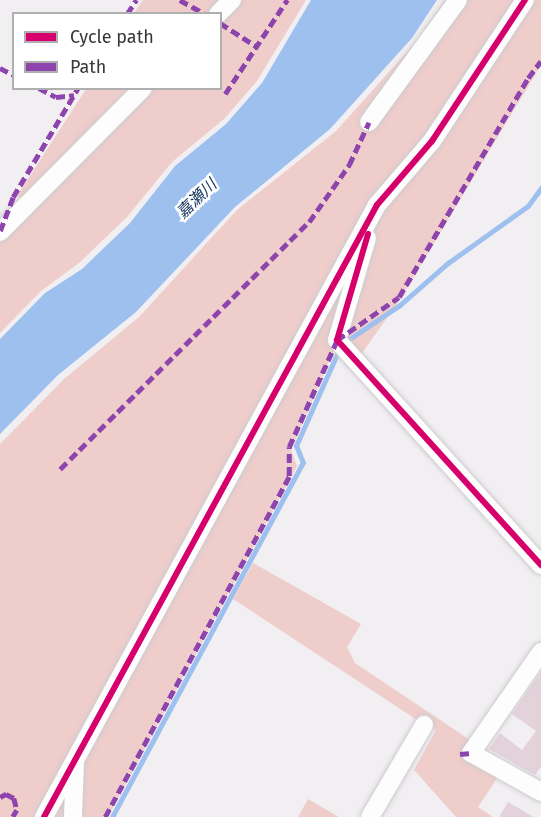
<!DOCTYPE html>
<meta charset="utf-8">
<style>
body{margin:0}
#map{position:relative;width:541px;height:817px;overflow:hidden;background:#f2eff3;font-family:"Fira Sans","Noto Sans JP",sans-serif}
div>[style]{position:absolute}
.green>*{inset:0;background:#efcdcb}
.water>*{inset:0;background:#9dc0ef}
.stream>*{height:4.5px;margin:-2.25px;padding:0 2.25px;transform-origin:2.25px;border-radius:2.25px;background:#9dc0ef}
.building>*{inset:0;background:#e4d2db}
.roads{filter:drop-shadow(0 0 2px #cdcbcd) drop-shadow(0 0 2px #cdcbcd)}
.minor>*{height:18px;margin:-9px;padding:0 9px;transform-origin:9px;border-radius:9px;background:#fdfdfd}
.quiet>*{height:4.5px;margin-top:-2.25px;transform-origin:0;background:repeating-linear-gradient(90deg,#8e44ad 0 9px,transparent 0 13.5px)}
.cycleway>*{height:6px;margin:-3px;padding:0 3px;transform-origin:3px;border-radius:3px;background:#d6006c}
span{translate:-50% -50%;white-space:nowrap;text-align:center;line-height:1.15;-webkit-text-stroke:5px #fff;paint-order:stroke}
.water-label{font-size:16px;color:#11345d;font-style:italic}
.legend{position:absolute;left:12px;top:12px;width:210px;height:78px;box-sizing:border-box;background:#fff;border:2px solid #afafaf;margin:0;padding:8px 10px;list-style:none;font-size:18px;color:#383638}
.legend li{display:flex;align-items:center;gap:12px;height:30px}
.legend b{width:30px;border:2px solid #afafaf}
</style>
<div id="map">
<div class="green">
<div style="clip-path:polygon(143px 0,306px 0,257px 81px,224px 119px,172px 162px,127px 217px,79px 263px,41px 291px,0 333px,0 239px,152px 89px,220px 88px,220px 14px,134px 13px)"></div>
<div style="clip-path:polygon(445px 0,541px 0,541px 65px,401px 298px,360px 356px,335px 348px,291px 450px,297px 466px,108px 817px,0 817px,0 444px,64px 379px,139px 317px,237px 210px,336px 131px,415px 43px)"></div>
<div style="clip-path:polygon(86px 89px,138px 89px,26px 201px,17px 196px)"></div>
<div style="clip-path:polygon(253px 563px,361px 624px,347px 647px,355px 663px,470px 740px,461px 756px,498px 777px,478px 807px,493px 817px,456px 817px,414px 770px,436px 730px,414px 718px,233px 599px)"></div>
<div style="clip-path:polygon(308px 799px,339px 817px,298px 817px)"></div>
</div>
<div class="water">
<div style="clip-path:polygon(311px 0,437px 0,412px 38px,330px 129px,235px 207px,136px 312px,58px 375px,0 434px,0 339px,45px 293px,82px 269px,130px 223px,175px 166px,226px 124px,262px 83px)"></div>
</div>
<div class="stream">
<div style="left:345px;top:342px;width:66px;rotate:-33.9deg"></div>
<div style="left:400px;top:305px;width:64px;rotate:-41.2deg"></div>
<div style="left:448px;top:263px;width:98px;rotate:-35.5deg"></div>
<div style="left:528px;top:206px;width:22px;rotate:-54deg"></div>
<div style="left:112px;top:817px;width:402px;rotate:-61.7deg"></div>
<div style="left:303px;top:463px;width:18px;rotate:-112deg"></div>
<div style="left:296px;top:446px;width:105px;rotate:-65.9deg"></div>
</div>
<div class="building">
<div style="clip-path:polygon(541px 672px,541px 767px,535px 775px,489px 749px,500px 733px,522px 750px,536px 731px,512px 714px)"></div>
<div style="clip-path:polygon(508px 802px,534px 817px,499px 817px)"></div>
</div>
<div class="roads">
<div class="minor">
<div style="left:218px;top:14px;width:20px;rotate:-45deg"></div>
<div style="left:369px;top:122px;width:151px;rotate:-53.9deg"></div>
<div style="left:0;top:232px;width:203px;rotate:-45.2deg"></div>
<div style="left:367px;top:238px;width:106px;rotate:106.4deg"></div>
<div style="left:337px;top:340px;width:304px;rotate:47.8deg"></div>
<div style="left:541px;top:652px;width:123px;rotate:124.7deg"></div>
<div style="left:471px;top:753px;width:80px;rotate:29.1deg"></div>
<div style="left:44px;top:817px;width:697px;rotate:-61.45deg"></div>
<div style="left:377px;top:205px;width:84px;rotate:-49.3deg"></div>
<div style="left:432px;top:141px;width:169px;rotate:-56.6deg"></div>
<div style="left:73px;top:817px;width:54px;rotate:-87.9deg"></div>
<div style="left:370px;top:817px;width:107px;rotate:-59.6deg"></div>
</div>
</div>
<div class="quiet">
<div style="left:180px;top:0;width:29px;rotate:29deg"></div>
<div style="left:127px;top:14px;width:17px;rotate:-57deg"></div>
<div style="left:220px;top:23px;width:43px;rotate:32.6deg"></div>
<div style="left:0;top:68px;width:16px;rotate:27deg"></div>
<div style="left:39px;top:88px;width:19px;rotate:28deg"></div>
<div style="left:56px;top:97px;width:18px;rotate:-6deg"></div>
<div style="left:225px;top:94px;width:113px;rotate:-56.6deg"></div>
<div style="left:0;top:231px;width:36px;rotate:-69deg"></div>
<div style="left:13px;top:197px;width:127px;rotate:-59.2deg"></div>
<div style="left:60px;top:469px;width:351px;rotate:-44.8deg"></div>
<div style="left:309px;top:222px;width:70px;rotate:-54.9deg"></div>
<div style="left:349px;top:165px;width:47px;rotate:-65.1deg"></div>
<div style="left:460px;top:754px;width:11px;rotate:-5deg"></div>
<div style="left:0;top:797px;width:7px;rotate:-27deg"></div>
<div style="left:6px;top:794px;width:9px;rotate:27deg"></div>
<div style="left:14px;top:798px;width:12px;rotate:76deg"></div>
<div style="left:17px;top:810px;width:8px;rotate:120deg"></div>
<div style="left:105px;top:817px;width:387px;rotate:-61.6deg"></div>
<div style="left:289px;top:476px;width:29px;rotate:-90deg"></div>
<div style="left:289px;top:447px;width:117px;rotate:-65.8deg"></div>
<div style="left:337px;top:340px;width:75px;rotate:-34.7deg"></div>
<div style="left:399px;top:297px;width:254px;rotate:-59.5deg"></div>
<div style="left:528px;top:78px;width:21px;rotate:-53deg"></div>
</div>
<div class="cycleway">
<div style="left:368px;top:234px;width:110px;rotate:106.3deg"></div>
<div style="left:337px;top:340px;width:304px;rotate:47.8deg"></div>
<div style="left:44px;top:817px;width:697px;rotate:-61.45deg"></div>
<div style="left:377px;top:205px;width:84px;rotate:-49.3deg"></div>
<div style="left:432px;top:141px;width:169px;rotate:-56.6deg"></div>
</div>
<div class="water-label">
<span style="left:197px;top:199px;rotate:-44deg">嘉瀬川</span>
</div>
<ul class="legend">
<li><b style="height:8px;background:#d6006c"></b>Cycle path</li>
<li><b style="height:8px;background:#8e44ad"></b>Path</li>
</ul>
</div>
